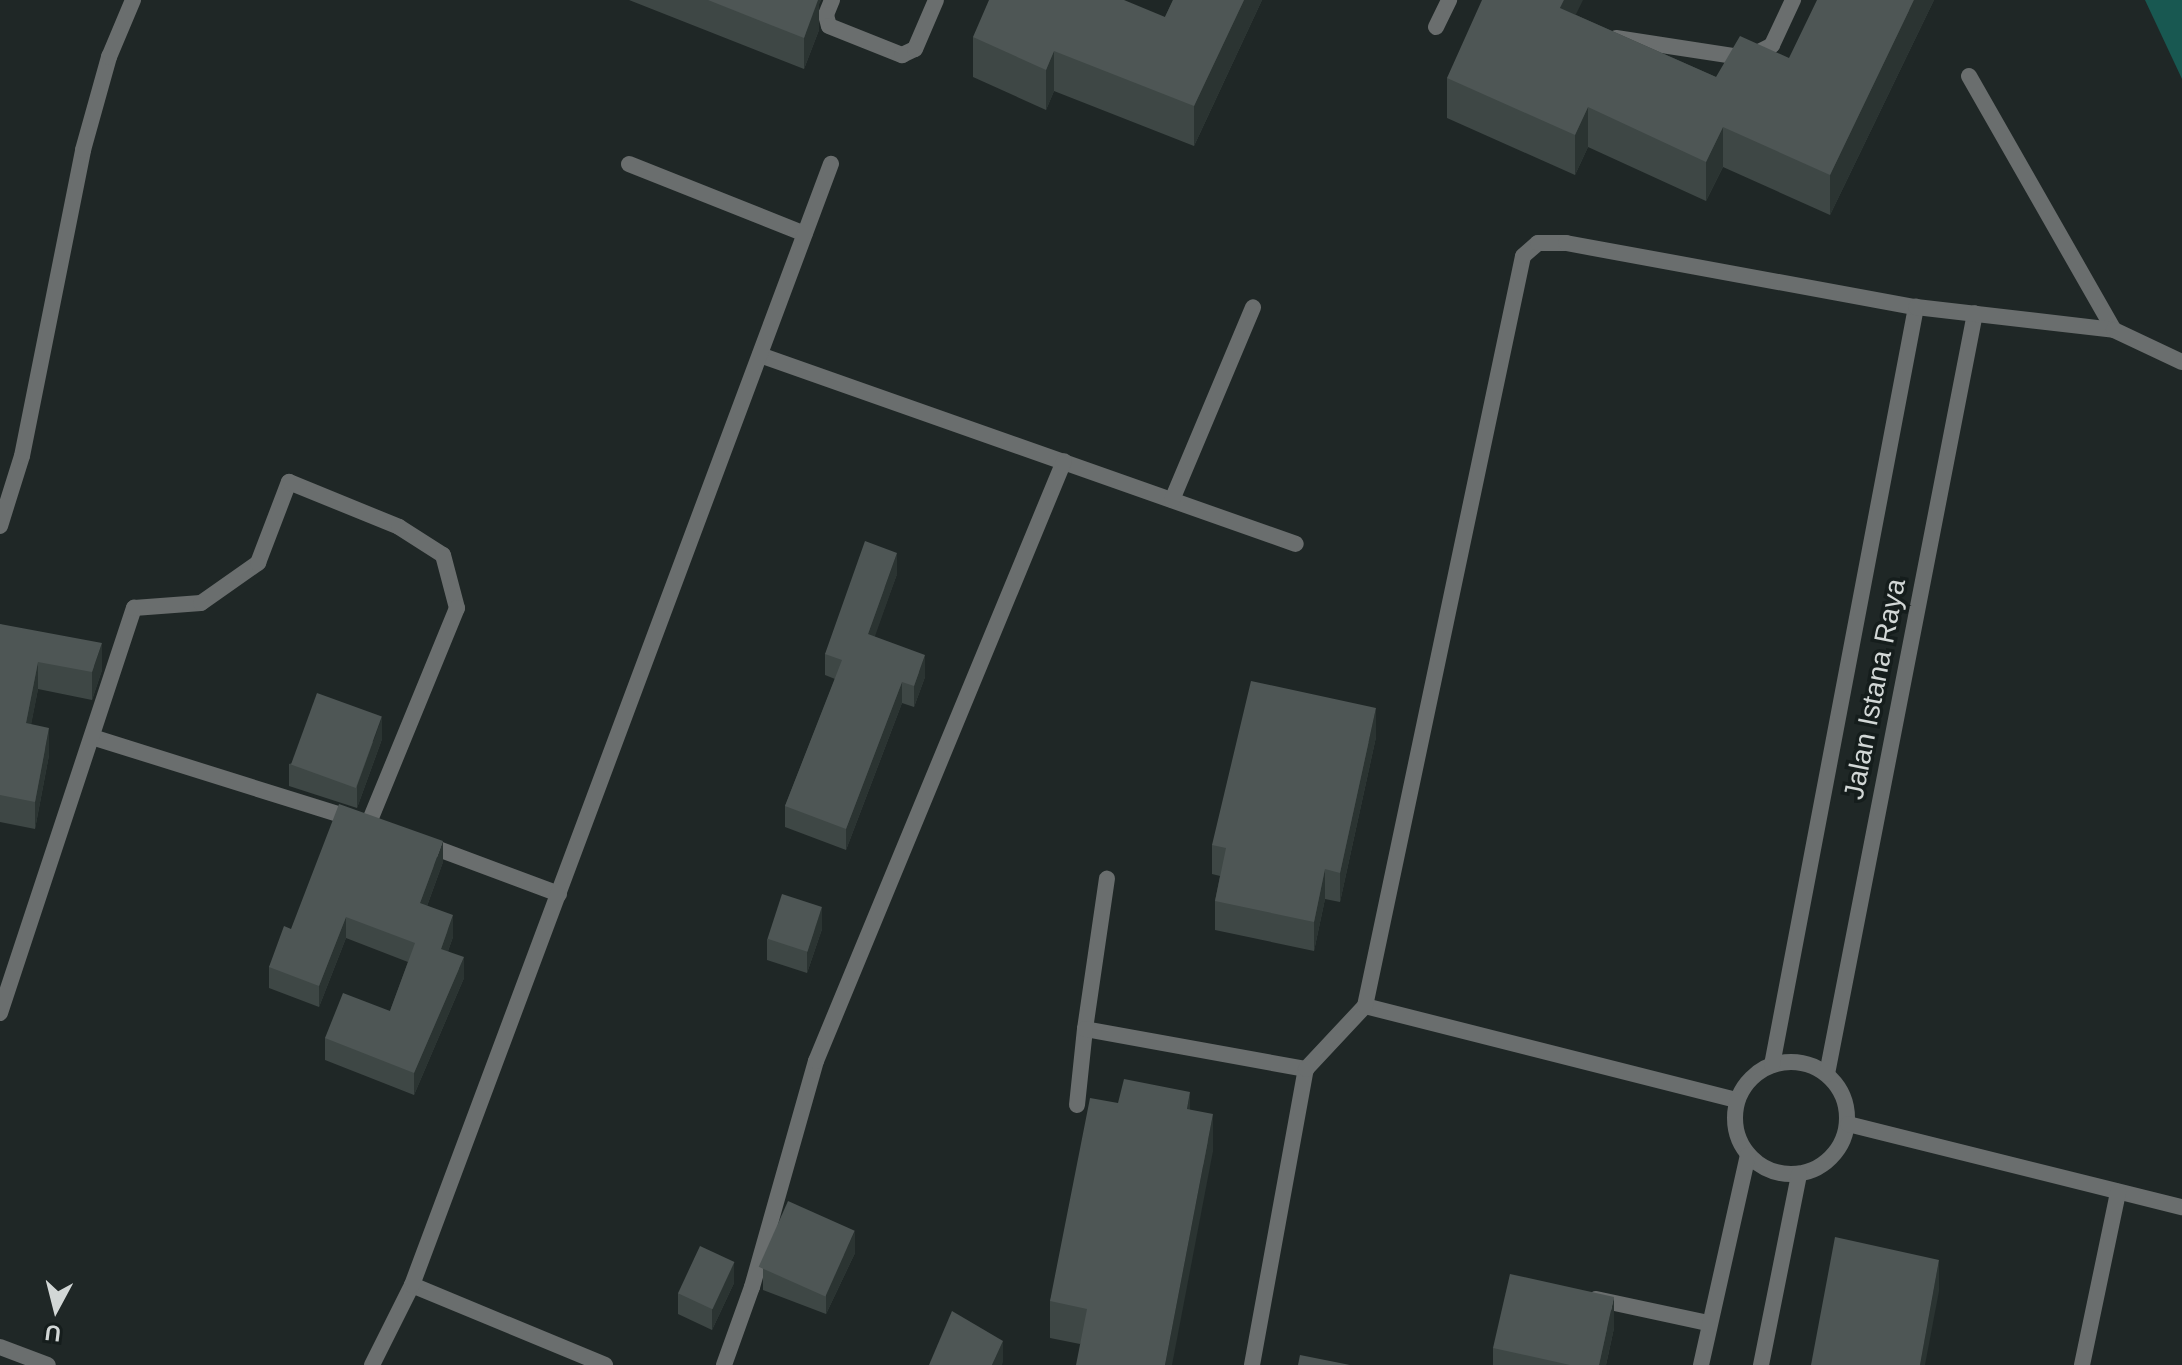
<!DOCTYPE html>
<style>
body{margin:0}
#map{position:relative;width:2182px;height:1365px;overflow:hidden;background:#1f2726;font-family:Helvetica,sans-serif}
div>[style]{position:absolute}
.green>*{inset:0;background:#185851}
.service>*{height:16px;margin:-8px;padding:0 8px;transform-origin:8px;border-radius:8px;background:#6a6e6e}
.minor>*{height:16px;margin:-8px;padding:0 8px;transform-origin:8px;border-radius:8px;background:#6a6e6e}
.minor>.ring{margin:-8px;padding:0;box-sizing:content-box;background:none;border:16px solid #6a6e6e;border-radius:50%}
.tertiary>*{height:16px;margin:-8px;padding:0 8px;transform-origin:8px;border-radius:8px;background:#6a6e6e}
.wall>*{inset:0;background:#3e4745}
.shaded-wall>*{inset:0;background:#2b3432}
.building>*{inset:0;background:#4e5655;transform-origin:0 0}
span{translate:-50% -50%;white-space:nowrap;text-align:center;line-height:1.15;-webkit-text-stroke:7px #151d1c;paint-order:stroke}
.street-label{font-size:28px;color:#d2d7d6}
.north{position:absolute;left:16px;top:1269px;width:80px;height:80px;-webkit-text-stroke:6px #151d1c;paint-order:stroke;rotate:187deg;font-size:22px;font-weight:700;line-height:32px;text-align:center;color:#d2d7d6}
.north::after{content:'';display:block;margin:auto;width:28px;height:36px;background:#d2d7d6;clip-path:polygon(50% 0,100% 100%,50% 72%,0 100%)}
</style>
<div id="map">
<div class="green">
<div style="clip-path:polygon(2145px 0,2182px 0,2182px 79px)"></div>
</div>
<div class="service">
<div style="left:832px;top:0;width:16px;rotate:112deg"></div>
<div style="left:826px;top:15px;width:11px;rotate:75deg"></div>
<div style="left:829px;top:26px;width:79px;rotate:21.7deg"></div>
<div style="left:902px;top:55px;width:14px;rotate:-25deg"></div>
<div style="left:915px;top:49px;width:53px;rotate:-66.8deg"></div>
<div style="left:1436px;top:27px;width:30px;rotate:-64deg"></div>
<div style="left:1616px;top:38px;width:133px;rotate:8.7deg"></div>
<div style="left:1747px;top:58px;width:28px;rotate:-27deg"></div>
<div style="left:1772px;top:45px;width:50px;rotate:-65deg"></div>
<div style="left:1085px;top:1029px;width:152px;rotate:-81.7deg"></div>
<div style="left:1077px;top:1105px;width:76px;rotate:-84deg"></div>
<div style="left:1085px;top:1029px;width:225px;rotate:10.3deg"></div>
</div>
<div class="minor">
<div style="left:1969px;top:76px;width:292px;rotate:60.3deg"></div>
<div style="left:629px;top:164px;width:189px;rotate:21.7deg"></div>
<div style="left:760px;top:355px;width:568px;rotate:19.42deg"></div>
<div style="left:1172px;top:500px;width:209px;rotate:-67.2deg"></div>
<div style="left:0;top:526px;width:73px;rotate:-72.6deg"></div>
<div style="left:22px;top:456px;width:312px;rotate:-78.7deg"></div>
<div style="left:83px;top:150px;width:97px;rotate:-74.4deg"></div>
<div style="left:109px;top:57px;width:62px;rotate:-67.2deg"></div>
<div style="left:92px;top:737px;width:275px;rotate:17.4deg"></div>
<div style="left:425px;top:844px;width:143px;rotate:20.5deg"></div>
<div style="left:1365px;top:1006px;width:384px;rotate:14.2deg"></div>
<div style="left:0;top:1013px;width:427px;rotate:-71.7deg"></div>
<div style="left:134px;top:608px;width:67px;rotate:-4.3deg"></div>
<div style="left:201px;top:603px;width:70px;rotate:-35.1deg"></div>
<div style="left:258px;top:563px;width:87px;rotate:-69.1deg"></div>
<div style="left:289px;top:482px;width:119px;rotate:22.2deg"></div>
<div style="left:399px;top:527px;width:52px;rotate:32.5deg"></div>
<div style="left:443px;top:555px;width:55px;rotate:75.2deg"></div>
<div style="left:457px;top:608px;width:232px;rotate:112.3deg"></div>
<div class="ring" style="left:1735px;top:1062px;width:96px;height:96px"></div>
<div style="left:1772px;top:1065px;width:772px;rotate:-79.24deg"></div>
<div style="left:1827px;top:1074px;width:775px;rotate:-78.99deg"></div>
<div style="left:1848px;top:1124px;width:344px;rotate:14deg"></div>
<div style="left:412px;top:1285px;width:209px;rotate:22.5deg"></div>
<div style="left:1596px;top:1299px;width:115px;rotate:12.1deg"></div>
<div style="left:372px;top:1365px;width:89px;rotate:-63.4deg"></div>
<div style="left:412px;top:1285px;width:1197px;rotate:-69.51deg"></div>
<div style="left:724px;top:1365px;width:83px;rotate:-70.3deg"></div>
<div style="left:752px;top:1287px;width:235px;rotate:-74.2deg"></div>
<div style="left:816px;top:1061px;width:649px;rotate:-67.54deg"></div>
<div style="left:1252px;top:1365px;width:301px;rotate:-79.7deg"></div>
<div style="left:1306px;top:1069px;width:86px;rotate:-46.9deg"></div>
<div style="left:1365px;top:1006px;width:766px;rotate:-78.1deg"></div>
<div style="left:1523px;top:256px;width:20px;rotate:-41deg"></div>
<div style="left:1538px;top:243px;width:28px"></div>
<div style="left:1566px;top:243px;width:356px;rotate:10.4deg"></div>
<div style="left:1916px;top:307px;width:199px;rotate:6.6deg"></div>
<div style="left:2114px;top:330px;width:75px;rotate:25.2deg"></div>
<div style="left:1701px;top:1365px;width:215px;rotate:-77.4deg"></div>
<div style="left:1761px;top:1365px;width:195px;rotate:-78.7deg"></div>
<div style="left:2082px;top:1365px;width:177px;rotate:-78.2deg"></div>
</div>
<div class="tertiary">
<div style="left:0;top:1347px;width:51px;rotate:20.6deg"></div>
</div>
<div class="wall">
<div style="clip-path:polygon(629px 0,821px 0,819px 4px,819px 30px,804px 69px)"></div>
<div style="clip-path:polygon(1173px 0,1262px 0,1194px 146px,1054px 91px,1046px 110px,973px 77px,973px 37px,1165px 17px)"></div>
<div style="clip-path:polygon(1934px 0,1830px 215px,1723px 167px,1706px 201px,1588px 147px,1575px 175px,1447px 118px,1447px 78px,1576px 15px,1716px 77px,1789px 58px)"></div>
<div style="clip-path:polygon(897px 574px,874px 637px,925px 677px,914px 707px,902px 703px,846px 850px,785px 827px,785px 806px,835px 679px,825px 675px,825px 654px)"></div>
<div style="clip-path:polygon(0 624px,102px 670px,92px 700px,38px 689px,31px 724px,49px 755px,35px 829px,0 822px)"></div>
<div style="clip-path:polygon(1376px 737px,1340px 902px,1325px 899px,1314px 951px,1215px 930px,1215px 901px,1220px 876px,1212px 874px,1212px 845px)"></div>
<div style="clip-path:polygon(382px 739px,357px 808px,289px 786px,289px 764px)"></div>
<div style="clip-path:polygon(443px 862px,427px 906px,453px 937px,448px 951px,464px 978px,414px 1095px,325px 1060px,325px 1038px,390px 1011px,408px 962px,346px 938px,319px 1007px,269px 988px,269px 967px,291px 929px)"></div>
<div style="clip-path:polygon(822px 929px,807px 973px,767px 960px,767px 939px)"></div>
<div style="clip-path:polygon(1118px 1103px,1190px 1110px,1213px 1151px,1080px 1344px,1050px 1338px,1050px 1301px)"></div>
<div style="clip-path:polygon(855px 1253px,826px 1314px,763px 1290px,763px 1268px)"></div>
<div style="clip-path:polygon(734px 1283px,712px 1330px,678px 1314px,678px 1293px)"></div>
<div style="clip-path:polygon(1614px 1328px,1606px 1365px,1493px 1365px,1493px 1348px)"></div>
</div>
<div class="shaded-wall">
<div style="clip-path:polygon(816px 0,821px 0,819px 4px,819px 30px,804px 69px,804px 38px)"></div>
<div style="clip-path:polygon(1244px 0,1262px 0,1194px 146px,1194px 106px)"></div>
<div style="clip-path:polygon(1564px 0,1583px 0,1560px 47px,1560px 8px)"></div>
<div style="clip-path:polygon(1914px 0,1934px 0,1830px 215px,1830px 175px)"></div>
<div style="clip-path:polygon(1054px 51px,1054px 91px,1046px 110px,1046px 70px)"></div>
<div style="clip-path:polygon(1588px 107px,1588px 147px,1575px 175px,1575px 135px)"></div>
<div style="clip-path:polygon(1723px 127px,1723px 167px,1706px 201px,1706px 162px)"></div>
<div style="clip-path:polygon(897px 553px,897px 574px,868px 656px,868px 634px)"></div>
<div style="clip-path:polygon(102px 643px,102px 670px,92px 700px,92px 672px)"></div>
<div style="clip-path:polygon(925px 655px,925px 677px,914px 707px,914px 686px)"></div>
<div style="clip-path:polygon(38px 662px,38px 689px,26px 751px,26px 723px)"></div>
<div style="clip-path:polygon(902px 682px,902px 703px,846px 850px,846px 829px)"></div>
<div style="clip-path:polygon(1376px 708px,1376px 737px,1340px 902px,1340px 873px)"></div>
<div style="clip-path:polygon(382px 717px,382px 739px,357px 808px,357px 786px)"></div>
<div style="clip-path:polygon(49px 728px,49px 755px,35px 829px,35px 802px)"></div>
<div style="clip-path:polygon(443px 841px,443px 862px,420px 925px,420px 903px)"></div>
<div style="clip-path:polygon(1325px 869px,1325px 899px,1314px 951px,1314px 922px)"></div>
<div style="clip-path:polygon(822px 907px,822px 929px,807px 973px,807px 952px)"></div>
<div style="clip-path:polygon(453px 915px,453px 937px,441px 970px,441px 949px)"></div>
<div style="clip-path:polygon(346px 917px,346px 938px,319px 1007px,319px 986px)"></div>
<div style="clip-path:polygon(464px 957px,464px 978px,414px 1095px,414px 1073px)"></div>
<div style="clip-path:polygon(1190px 1092px,1190px 1129px,1187px 1109px)"></div>
<div style="clip-path:polygon(1213px 1114px,1213px 1151px,1172px 1365px,1165px 1365px)"></div>
<div style="clip-path:polygon(855px 1231px,855px 1253px,826px 1314px,826px 1292px)"></div>
<div style="clip-path:polygon(1939px 1260px,1939px 1291px,1925px 1365px,1920px 1365px)"></div>
<div style="clip-path:polygon(734px 1262px,734px 1283px,712px 1330px,712px 1309px)"></div>
<div style="clip-path:polygon(1614px 1297px,1614px 1328px,1606px 1365px,1599px 1365px)"></div>
<div style="clip-path:polygon(1003px 1341px,1003px 1362px,1002px 1365px,992px 1365px)"></div>
</div>
<div class="building">
<div style="clip-path:polygon(708px 0,818px 0,804px 38px)"></div>
<div style="clip-path:polygon(989px 0,1124px 0,1165px 17px,1173px 0,1244px 0,1194px 106px,1054px 51px,1046px 70px,973px 37px)"></div>
<div style="clip-path:polygon(1482px 0,1564px 0,1560px 8px,1716px 77px,1740px 36px,1789px 58px,1817px 0,1914px 0,1830px 175px,1723px 127px,1706px 162px,1588px 107px,1575px 135px,1447px 78px)"></div>
<div style="clip-path:polygon(865px 541px,897px 553px,868px 634px,925px 655px,914px 686px,902px 682px,846px 829px,785px 806px,842px 660px,825px 654px)"></div>
<div style="clip-path:polygon(0 624px,102px 643px,92px 672px,38px 662px,26px 723px,49px 728px,35px 802px,0 795px)"></div>
<div style="clip-path:polygon(1251px 681px,1376px 708px,1340px 873px,1325px 869px,1314px 922px,1215px 901px,1226px 848px,1212px 845px)"></div>
<div style="left:317px;top:693px;width:69px;height:76px;rotate:20deg"></div>
<div style="clip-path:polygon(339px 804px,443px 841px,420px 903px,453px 915px,441px 949px,464px 957px,414px 1073px,325px 1038px,343px 993px,390px 1011px,415px 943px,346px 917px,319px 986px,269px 967px,284px 926px,291px 929px)"></div>
<div style="left:782px;top:894px;width:42px;height:47px;rotate:18deg"></div>
<div style="clip-path:polygon(1124px 1079px,1190px 1092px,1187px 1109px,1213px 1114px,1165px 1365px,1076px 1365px,1087px 1309px,1050px 1301px,1090px 1098px,1118px 1103px)"></div>
<div style="left:788px;top:1201px;width:73px;height:72px;rotate:24deg"></div>
<div style="clip-path:polygon(1835px 1237px,1939px 1260px,1920px 1365px,1811px 1365px)"></div>
<div style="left:700px;top:1246px;width:38px;height:52px;rotate:25deg"></div>
<div style="clip-path:polygon(1510px 1274px,1614px 1297px,1599px 1365px,1570px 1365px,1493px 1348px)"></div>
<div style="clip-path:polygon(952px 1311px,1003px 1341px,992px 1365px,929px 1365px)"></div>
<div style="clip-path:polygon(1300px 1355px,1350px 1365px,1298px 1365px)"></div>
</div>
<div class="street-label">
<span style="left:1875px;top:689px;rotate:-79deg">Jalan Istana Raya</span>
</div>
<div class="north">U</div>
</div>
